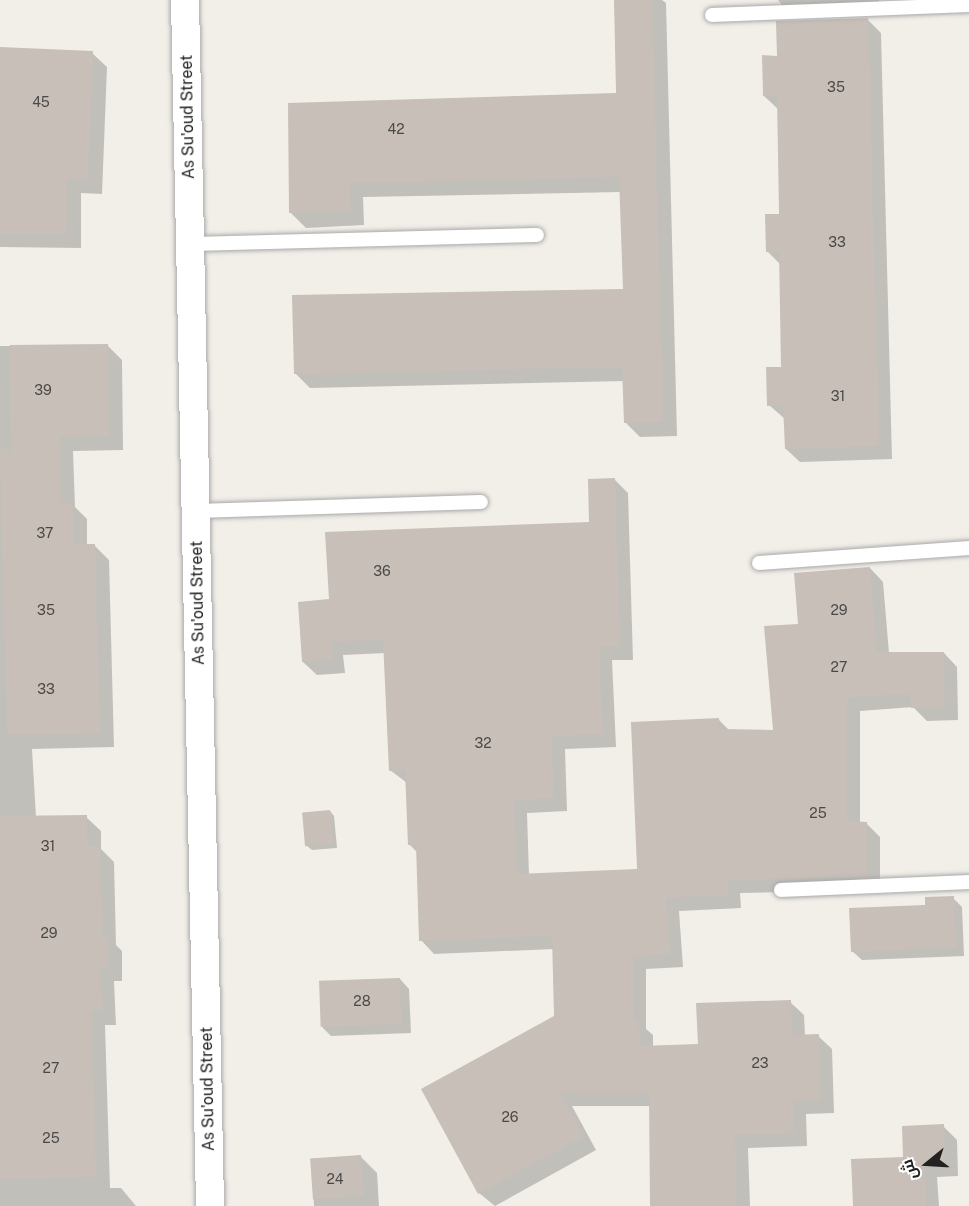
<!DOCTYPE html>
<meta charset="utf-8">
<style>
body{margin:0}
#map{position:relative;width:969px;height:1206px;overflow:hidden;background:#f2efe9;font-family:"Public Sans",Cairo,sans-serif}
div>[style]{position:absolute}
.shadow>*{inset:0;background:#0003}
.building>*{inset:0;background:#c7bfb8;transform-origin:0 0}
.roads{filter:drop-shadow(0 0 2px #a9a9a9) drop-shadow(0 0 2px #a9a9a9)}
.lane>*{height:14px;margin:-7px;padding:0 7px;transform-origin:7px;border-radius:7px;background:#fff}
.street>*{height:28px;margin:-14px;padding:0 14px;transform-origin:14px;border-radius:14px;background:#fff}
span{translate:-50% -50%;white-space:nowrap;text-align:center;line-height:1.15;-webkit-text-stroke:5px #fff;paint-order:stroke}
.number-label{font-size:14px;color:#4b4948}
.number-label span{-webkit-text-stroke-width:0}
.street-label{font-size:16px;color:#222}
.north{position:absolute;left:897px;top:1134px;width:60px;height:60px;-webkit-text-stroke:4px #fff;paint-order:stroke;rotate:252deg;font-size:16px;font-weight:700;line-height:24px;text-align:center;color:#222}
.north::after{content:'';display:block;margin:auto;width:21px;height:27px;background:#222;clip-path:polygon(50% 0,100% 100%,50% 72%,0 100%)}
</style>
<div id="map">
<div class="shadow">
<div style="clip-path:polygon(615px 0,662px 0,666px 3px,677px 436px,640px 437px,625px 422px,624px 381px,310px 388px,295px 373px,624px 290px,621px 192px,363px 197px,364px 225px,306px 228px,291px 213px,289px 104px,618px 94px)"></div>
<div style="clip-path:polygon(778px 0,879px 0,879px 12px,790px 15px)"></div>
<div style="clip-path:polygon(867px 19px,881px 33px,892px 459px,800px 462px,786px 449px,785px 419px,769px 405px,783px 368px,781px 265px,767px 251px,781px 215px,778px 109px,764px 96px,778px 57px)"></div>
<div style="clip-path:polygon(0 48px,92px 53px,107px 67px,102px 194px,81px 193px,81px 248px,0 247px)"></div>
<div style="clip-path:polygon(0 346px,108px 346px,122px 360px,123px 450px,73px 451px,75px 507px,87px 519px,87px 545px,94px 545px,109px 560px,114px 747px,32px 749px,36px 817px,86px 817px,101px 831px,101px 849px,114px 862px,116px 945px,122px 951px,122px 981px,114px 981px,116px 1025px,105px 1025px,110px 1188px,121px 1188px,136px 1206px,0 1206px)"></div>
<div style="clip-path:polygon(615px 480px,628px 493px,633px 660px,612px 660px,616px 747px,565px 749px,567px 811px,527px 813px,529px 875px,638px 871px,719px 720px,730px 731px,775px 731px,800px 625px,870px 568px,883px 582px,889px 653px,944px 653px,957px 667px,958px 720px,927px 721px,913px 707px,860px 711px,860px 823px,866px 823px,880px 837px,880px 890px,740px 893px,741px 908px,679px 911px,683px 967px,646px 969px,646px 1029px,653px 1035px,653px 1047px,699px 1045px,790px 1002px,804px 1015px,805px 1036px,818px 1036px,832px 1049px,834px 1113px,806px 1114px,807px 1146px,748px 1148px,750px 1206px,653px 1206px,651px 1106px,572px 1106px,596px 1150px,495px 1206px,479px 1193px,423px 1090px,555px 1017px,554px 949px,434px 954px,421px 940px,418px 853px,409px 844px,407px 783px,390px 770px,385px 653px,343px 655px,345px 673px,317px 675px,303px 662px,331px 601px,591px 524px)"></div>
<div style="clip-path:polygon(330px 811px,334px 816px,337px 848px,312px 850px,307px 846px)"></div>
<div style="clip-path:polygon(953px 898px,962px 907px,964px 956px,862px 960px,852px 951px,927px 906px)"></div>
<div style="clip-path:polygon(400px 979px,409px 989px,411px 1033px,331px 1036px,322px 1027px)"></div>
<div style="clip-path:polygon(943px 1126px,957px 1140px,958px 1176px,937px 1177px,939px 1206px,854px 1206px)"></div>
<div style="clip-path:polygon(360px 1156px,377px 1173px,379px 1206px,314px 1206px,312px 1159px)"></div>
</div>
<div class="building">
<div style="clip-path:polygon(614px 0,652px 0,663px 422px,624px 423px,622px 367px,294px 374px,292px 295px,623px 289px,619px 177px,349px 183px,350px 211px,289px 213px,288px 103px,616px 93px)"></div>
<div style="clip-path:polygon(868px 18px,879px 446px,785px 449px,783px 405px,767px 406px,766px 367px,781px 367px,779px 252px,766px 252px,765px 214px,779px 214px,777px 96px,763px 96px,762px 55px,777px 56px,776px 21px)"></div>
<div style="clip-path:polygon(0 47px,93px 51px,88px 180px,67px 179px,67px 234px,0 234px)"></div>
<div style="clip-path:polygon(108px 344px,109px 436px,59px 437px,61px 503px,73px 503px,74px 544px,95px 544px,100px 733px,7px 735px,0 445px,11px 454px,10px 345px)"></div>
<div style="clip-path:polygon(615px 478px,620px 646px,599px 647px,603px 734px,552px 736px,554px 798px,514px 800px,517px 874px,637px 869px,631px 722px,719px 718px,720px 729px,773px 730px,764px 626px,798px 624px,794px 573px,870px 567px,877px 652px,944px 652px,945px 707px,911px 708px,911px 693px,847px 698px,847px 821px,867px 822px,867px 877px,727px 880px,728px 895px,666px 898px,670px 954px,633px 956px,633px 1020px,639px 1020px,640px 1046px,698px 1044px,696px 1003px,791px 1000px,792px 1035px,819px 1034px,821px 1099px,793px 1101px,794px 1133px,735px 1135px,737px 1206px,650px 1206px,649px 1093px,560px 1093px,584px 1136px,478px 1194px,421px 1089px,554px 1016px,552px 936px,419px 941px,416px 845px,408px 845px,405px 770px,389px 771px,383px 640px,331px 642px,332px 660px,302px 662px,298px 602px,329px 599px,325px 532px,589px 522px,588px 479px)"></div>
<div style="left:330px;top:810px;width:34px;height:28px;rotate:85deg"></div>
<div style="clip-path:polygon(87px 815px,87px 846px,100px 846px,102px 935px,108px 935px,108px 967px,100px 967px,102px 1011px,91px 1011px,96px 1177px,0 1179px,0 816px)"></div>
<div style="clip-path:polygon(954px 896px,956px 947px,851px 952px,849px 908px,925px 905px,925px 897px)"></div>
<div style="left:400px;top:978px;width:46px;height:81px;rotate:88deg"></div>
<div style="clip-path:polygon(944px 1124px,945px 1163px,924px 1164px,926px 1206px,853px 1206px,851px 1159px,903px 1157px,902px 1126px)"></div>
<div style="left:361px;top:1155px;width:41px;height:51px;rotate:86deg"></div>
</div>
<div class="roads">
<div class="lane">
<div style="left:712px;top:15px;width:257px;rotate:-2.2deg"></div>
<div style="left:190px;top:244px;width:347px;rotate:-1.5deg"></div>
<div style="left:196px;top:511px;width:285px;rotate:-1.8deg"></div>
<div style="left:759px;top:563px;width:211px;rotate:-4.1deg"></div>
<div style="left:781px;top:890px;width:188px;rotate:-2.4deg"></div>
</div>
<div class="street">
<div style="left:185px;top:0;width:1206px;rotate:88.81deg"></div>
</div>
</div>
<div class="number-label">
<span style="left:836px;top:87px">35</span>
<span style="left:41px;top:102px">45</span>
<span style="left:396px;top:129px">42</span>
<span style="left:837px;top:242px">33</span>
<span style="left:43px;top:390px">39</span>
<span style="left:838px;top:396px">31</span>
<span style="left:45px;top:533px">37</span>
<span style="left:382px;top:571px">36</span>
<span style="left:46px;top:610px">35</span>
<span style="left:839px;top:610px">29</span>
<span style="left:839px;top:667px">27</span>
<span style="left:46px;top:689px">33</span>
<span style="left:483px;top:743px">32</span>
<span style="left:818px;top:813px">25</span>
<span style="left:48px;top:846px">31</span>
<span style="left:49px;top:933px">29</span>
<span style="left:362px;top:1001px">28</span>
<span style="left:760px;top:1063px">23</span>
<span style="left:51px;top:1068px">27</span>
<span style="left:510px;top:1117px">26</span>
<span style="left:51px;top:1138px">25</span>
<span style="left:335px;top:1179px">24</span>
</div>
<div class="street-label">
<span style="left:188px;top:117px;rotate:-91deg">As Su'oud Street</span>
<span style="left:198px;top:603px;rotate:-91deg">As Su'oud Street</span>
<span style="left:208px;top:1089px;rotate:-91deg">As Su'oud Street</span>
</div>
<div class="north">ش</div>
</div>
